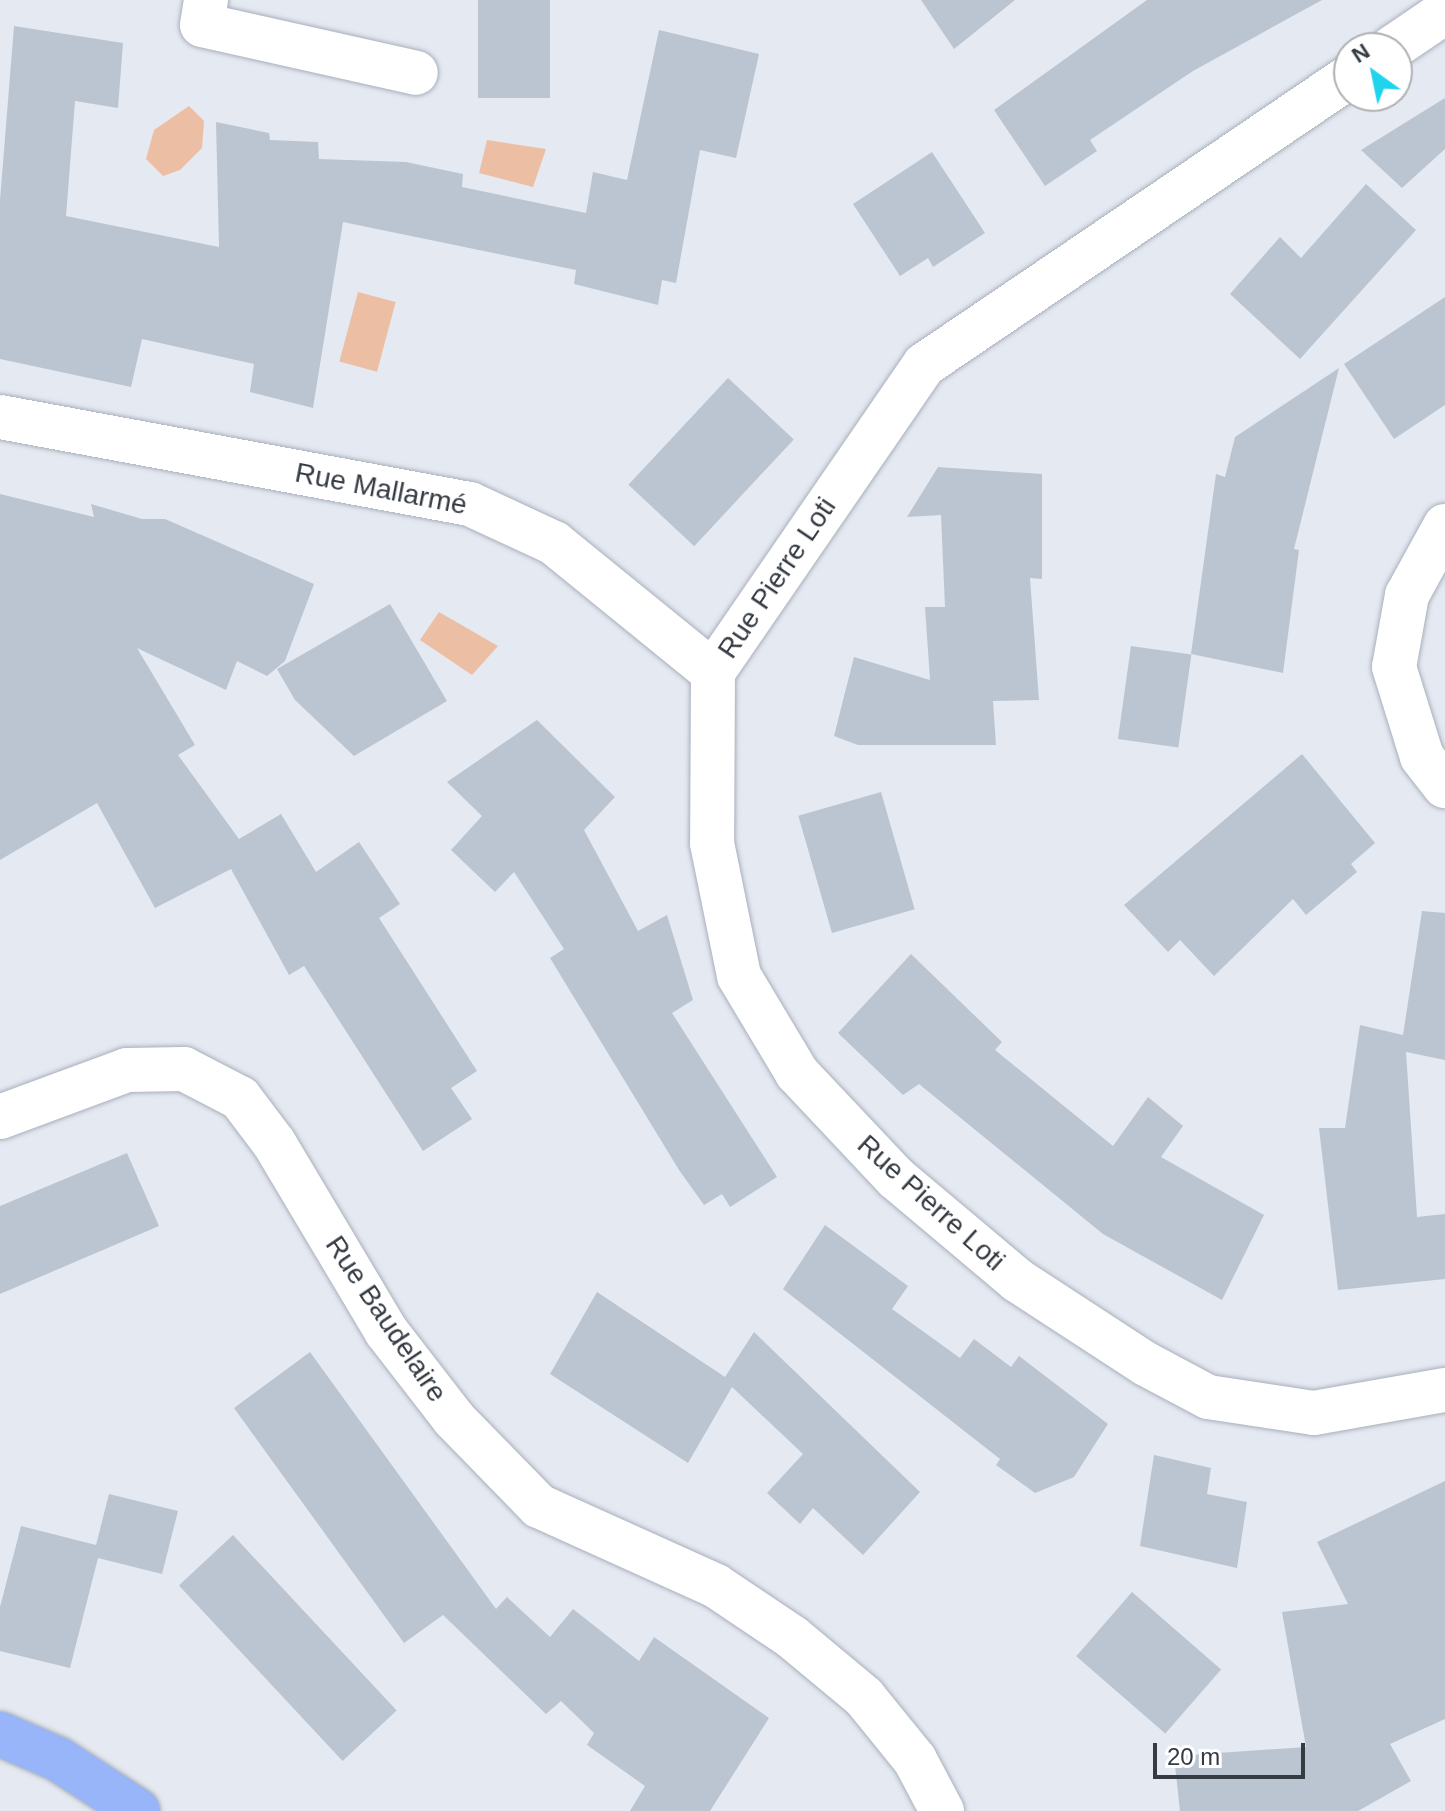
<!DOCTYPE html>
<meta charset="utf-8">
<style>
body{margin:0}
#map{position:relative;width:1445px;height:1811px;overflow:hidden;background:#e5e9f1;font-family:Helvetica,sans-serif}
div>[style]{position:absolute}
.water>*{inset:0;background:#ecbfa4;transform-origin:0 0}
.building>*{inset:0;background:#bbc5d2;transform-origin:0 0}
.roads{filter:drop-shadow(0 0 2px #a8b0bc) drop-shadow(0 0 2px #a8b0bc)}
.minor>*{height:44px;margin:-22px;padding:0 22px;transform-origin:22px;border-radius:22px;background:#fff}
.major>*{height:44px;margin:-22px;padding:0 22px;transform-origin:22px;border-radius:22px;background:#97b5f8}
span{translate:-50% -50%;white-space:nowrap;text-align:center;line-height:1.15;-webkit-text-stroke:6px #fff;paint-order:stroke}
.street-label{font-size:28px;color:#353b43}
.north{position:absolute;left:1333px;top:32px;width:80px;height:80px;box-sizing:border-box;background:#fff;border:2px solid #aeb1b4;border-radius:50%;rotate:327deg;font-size:22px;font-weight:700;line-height:32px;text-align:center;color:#353b43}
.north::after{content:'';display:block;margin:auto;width:28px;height:36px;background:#20d4ee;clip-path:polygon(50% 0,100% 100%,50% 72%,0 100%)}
.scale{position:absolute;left:1153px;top:1743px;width:152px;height:36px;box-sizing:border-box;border:4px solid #353b43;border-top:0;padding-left:10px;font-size:24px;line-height:28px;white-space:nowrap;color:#353b43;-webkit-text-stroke:6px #fff;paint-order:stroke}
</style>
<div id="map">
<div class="water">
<div style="clip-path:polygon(189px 106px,204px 121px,202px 148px,180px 170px,163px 176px,146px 159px,154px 130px)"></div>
<div style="clip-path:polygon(487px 140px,546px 149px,533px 187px,479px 173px)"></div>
<div style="left:358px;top:292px;width:39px;height:72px;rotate:15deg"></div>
<div style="clip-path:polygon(439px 612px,498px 646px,472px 675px,420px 640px)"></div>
</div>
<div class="building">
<div style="left:478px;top:0;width:72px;height:98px"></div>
<div style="clip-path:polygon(921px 0,1015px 0,954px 49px)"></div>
<div style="clip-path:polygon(1147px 0,1322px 0,1193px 71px,1090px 140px,1097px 151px,1045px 186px,994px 110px)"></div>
<div style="clip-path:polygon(14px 26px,123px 43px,118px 108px,75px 101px,66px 216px,219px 247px,216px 122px,269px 133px,270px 140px,318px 142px,319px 159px,406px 162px,463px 174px,462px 187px,586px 213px,593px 172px,627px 180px,659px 30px,759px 54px,736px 158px,700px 150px,676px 283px,662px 280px,658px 305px,574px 284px,576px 270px,343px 222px,313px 408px,250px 392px,254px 364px,142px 339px,131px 387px,0 359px,0 200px)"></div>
<div style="clip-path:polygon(1445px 98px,1445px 149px,1402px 188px,1361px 150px)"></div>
<div style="clip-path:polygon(932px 152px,985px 233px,933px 267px,928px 258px,900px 276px,853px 204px)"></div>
<div style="clip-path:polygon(1366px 184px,1416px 230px,1300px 359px,1230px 294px,1280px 237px,1301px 258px)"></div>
<div style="clip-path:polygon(1445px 297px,1445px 405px,1394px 439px,1344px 364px)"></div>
<div style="clip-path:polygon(1339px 368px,1294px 549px,1299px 550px,1283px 673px,1191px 654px,1216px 474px,1225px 477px,1235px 437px)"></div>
<div style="left:728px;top:378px;width:90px;height:146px;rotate:43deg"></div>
<div style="clip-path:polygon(938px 467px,1042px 474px,1042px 579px,1030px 578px,1039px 700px,993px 701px,996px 745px,858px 745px,834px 736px,854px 657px,930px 680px,925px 607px,945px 607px,941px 515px,907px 517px)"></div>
<div style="clip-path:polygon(0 494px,94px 517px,91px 504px,142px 519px,165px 519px,314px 584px,285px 661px,267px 676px,237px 661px,226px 690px,137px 648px,195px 745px,178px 755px,239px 839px,281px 814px,316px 872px,359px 842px,400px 904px,379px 918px,477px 1071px,451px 1088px,472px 1119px,423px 1151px,304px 966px,289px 975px,231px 869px,155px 908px,97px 803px,0 860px)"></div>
<div style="clip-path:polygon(390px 604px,447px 701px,354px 756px,295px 700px,277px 669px)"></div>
<div style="left:1131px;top:646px;width:61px;height:94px;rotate:8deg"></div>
<div style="clip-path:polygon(537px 720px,615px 797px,584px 830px,638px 931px,667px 915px,693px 1000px,672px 1013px,777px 1177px,730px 1207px,722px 1194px,704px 1205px,679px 1170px,550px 958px,564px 949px,514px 872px,495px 892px,451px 850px,482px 816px,447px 782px)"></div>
<div style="clip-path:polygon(1302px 754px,1375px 843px,1351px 864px,1357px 872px,1306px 915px,1293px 899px,1214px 976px,1180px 940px,1168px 952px,1124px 905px)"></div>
<div style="left:881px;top:792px;width:122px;height:86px;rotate:74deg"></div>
<div style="clip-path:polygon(1422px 911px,1445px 913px,1445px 1060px,1406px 1052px,1417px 1217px,1445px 1214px,1445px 1279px,1338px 1290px,1319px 1128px,1345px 1128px,1360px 1025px,1403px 1035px)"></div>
<div style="clip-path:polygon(911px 954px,1002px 1042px,995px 1050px,1113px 1146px,1148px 1097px,1183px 1126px,1161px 1157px,1264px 1215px,1222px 1300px,1103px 1234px,919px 1084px,903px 1095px,838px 1033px)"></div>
<div style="clip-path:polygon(127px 1153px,159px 1226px,0 1294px,0 1206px)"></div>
<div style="clip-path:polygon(825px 1225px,908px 1286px,892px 1309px,960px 1358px,974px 1339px,1011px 1367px,1019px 1356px,1108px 1424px,1074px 1477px,1035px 1493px,996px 1465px,1000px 1459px,783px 1289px)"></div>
<div style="clip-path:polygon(597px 1292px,725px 1377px,754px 1332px,920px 1492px,863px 1555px,813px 1508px,800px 1524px,767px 1493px,803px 1454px,732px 1387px,688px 1463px,550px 1374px)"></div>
<div style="clip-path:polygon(310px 1352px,496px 1609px,507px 1597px,550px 1637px,573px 1609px,639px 1661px,654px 1637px,769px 1718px,710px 1811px,630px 1811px,645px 1786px,587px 1745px,594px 1733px,561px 1701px,546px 1714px,443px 1615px,404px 1643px,234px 1408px)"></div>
<div style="clip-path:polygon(1154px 1455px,1211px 1468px,1207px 1494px,1247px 1502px,1237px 1568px,1140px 1546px)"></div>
<div style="clip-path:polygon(1445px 1481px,1445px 1719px,1390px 1744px,1411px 1781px,1358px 1811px,1180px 1811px,1174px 1756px,1306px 1747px,1282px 1612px,1348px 1604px,1317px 1542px)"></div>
<div style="clip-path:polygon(109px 1494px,178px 1511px,162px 1574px,98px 1558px,70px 1668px,0 1651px,0 1607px,21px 1526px,96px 1545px)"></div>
<div style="left:233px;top:1535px;width:240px;height:74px;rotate:47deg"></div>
<div style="left:1132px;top:1592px;width:118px;height:85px;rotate:41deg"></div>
</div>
<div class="roads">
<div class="minor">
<div style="left:206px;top:0;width:25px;rotate:99deg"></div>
<div style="left:202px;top:25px;width:219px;rotate:12.6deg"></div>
<div style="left:1392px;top:48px;width:64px;rotate:-34.2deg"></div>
<div style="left:1349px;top:77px;width:513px;rotate:145.88deg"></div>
<div style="left:924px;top:365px;width:373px;rotate:124.5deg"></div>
<div style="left:713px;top:672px;width:171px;rotate:90.3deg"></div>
<div style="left:712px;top:843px;width:136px;rotate:78.5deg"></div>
<div style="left:739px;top:976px;width:113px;rotate:59.1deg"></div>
<div style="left:797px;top:1073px;width:144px;rotate:46.7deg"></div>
<div style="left:896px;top:1178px;width:158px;rotate:40.1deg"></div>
<div style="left:1017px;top:1280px;width:154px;rotate:33.1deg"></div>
<div style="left:1146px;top:1364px;width:70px;rotate:28deg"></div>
<div style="left:1208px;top:1397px;width:107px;rotate:8.6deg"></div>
<div style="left:1314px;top:1413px;width:133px;rotate:-10deg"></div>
<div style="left:0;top:417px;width:478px;rotate:10.5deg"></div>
<div style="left:470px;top:504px;width:93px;rotate:24.9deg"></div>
<div style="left:554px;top:543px;width:205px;rotate:39.1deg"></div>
<div style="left:1445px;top:526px;width:79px;rotate:118.8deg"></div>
<div style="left:1407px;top:595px;width:73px;rotate:100.2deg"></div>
<div style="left:1394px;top:667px;width:94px;rotate:72.7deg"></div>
<div style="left:1422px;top:757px;width:37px;rotate:52deg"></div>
<div style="left:0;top:1117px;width:135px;rotate:-20.3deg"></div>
<div style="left:127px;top:1070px;width:57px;rotate:-1deg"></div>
<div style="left:184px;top:1069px;width:63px;rotate:27.4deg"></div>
<div style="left:240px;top:1098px;width:56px;rotate:52.9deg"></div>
<div style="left:274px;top:1143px;width:219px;rotate:59.2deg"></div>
<div style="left:386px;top:1331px;width:111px;rotate:52.3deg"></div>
<div style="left:454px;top:1419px;width:122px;rotate:45.7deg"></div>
<div style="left:539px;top:1506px;width:194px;rotate:24.3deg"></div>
<div style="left:716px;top:1586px;width:92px;rotate:33.9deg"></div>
<div style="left:792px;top:1637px;width:94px;rotate:39.8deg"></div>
<div style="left:864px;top:1697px;width:81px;rotate:51deg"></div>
<div style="left:915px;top:1760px;width:58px;rotate:62.1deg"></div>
</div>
<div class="major">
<div style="left:0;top:1734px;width:63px;rotate:23.3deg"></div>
<div style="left:58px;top:1759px;width:95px;rotate:33deg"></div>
</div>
</div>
<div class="street-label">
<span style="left:381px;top:489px;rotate:11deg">Rue Mallarmé</span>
<span style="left:777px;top:578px;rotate:-56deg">Rue Pierre Loti</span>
<span style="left:931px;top:1203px;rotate:42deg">Rue Pierre Loti</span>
<span style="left:386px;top:1319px;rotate:56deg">Rue Baudelaire</span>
</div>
<div class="north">N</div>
<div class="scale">20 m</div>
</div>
